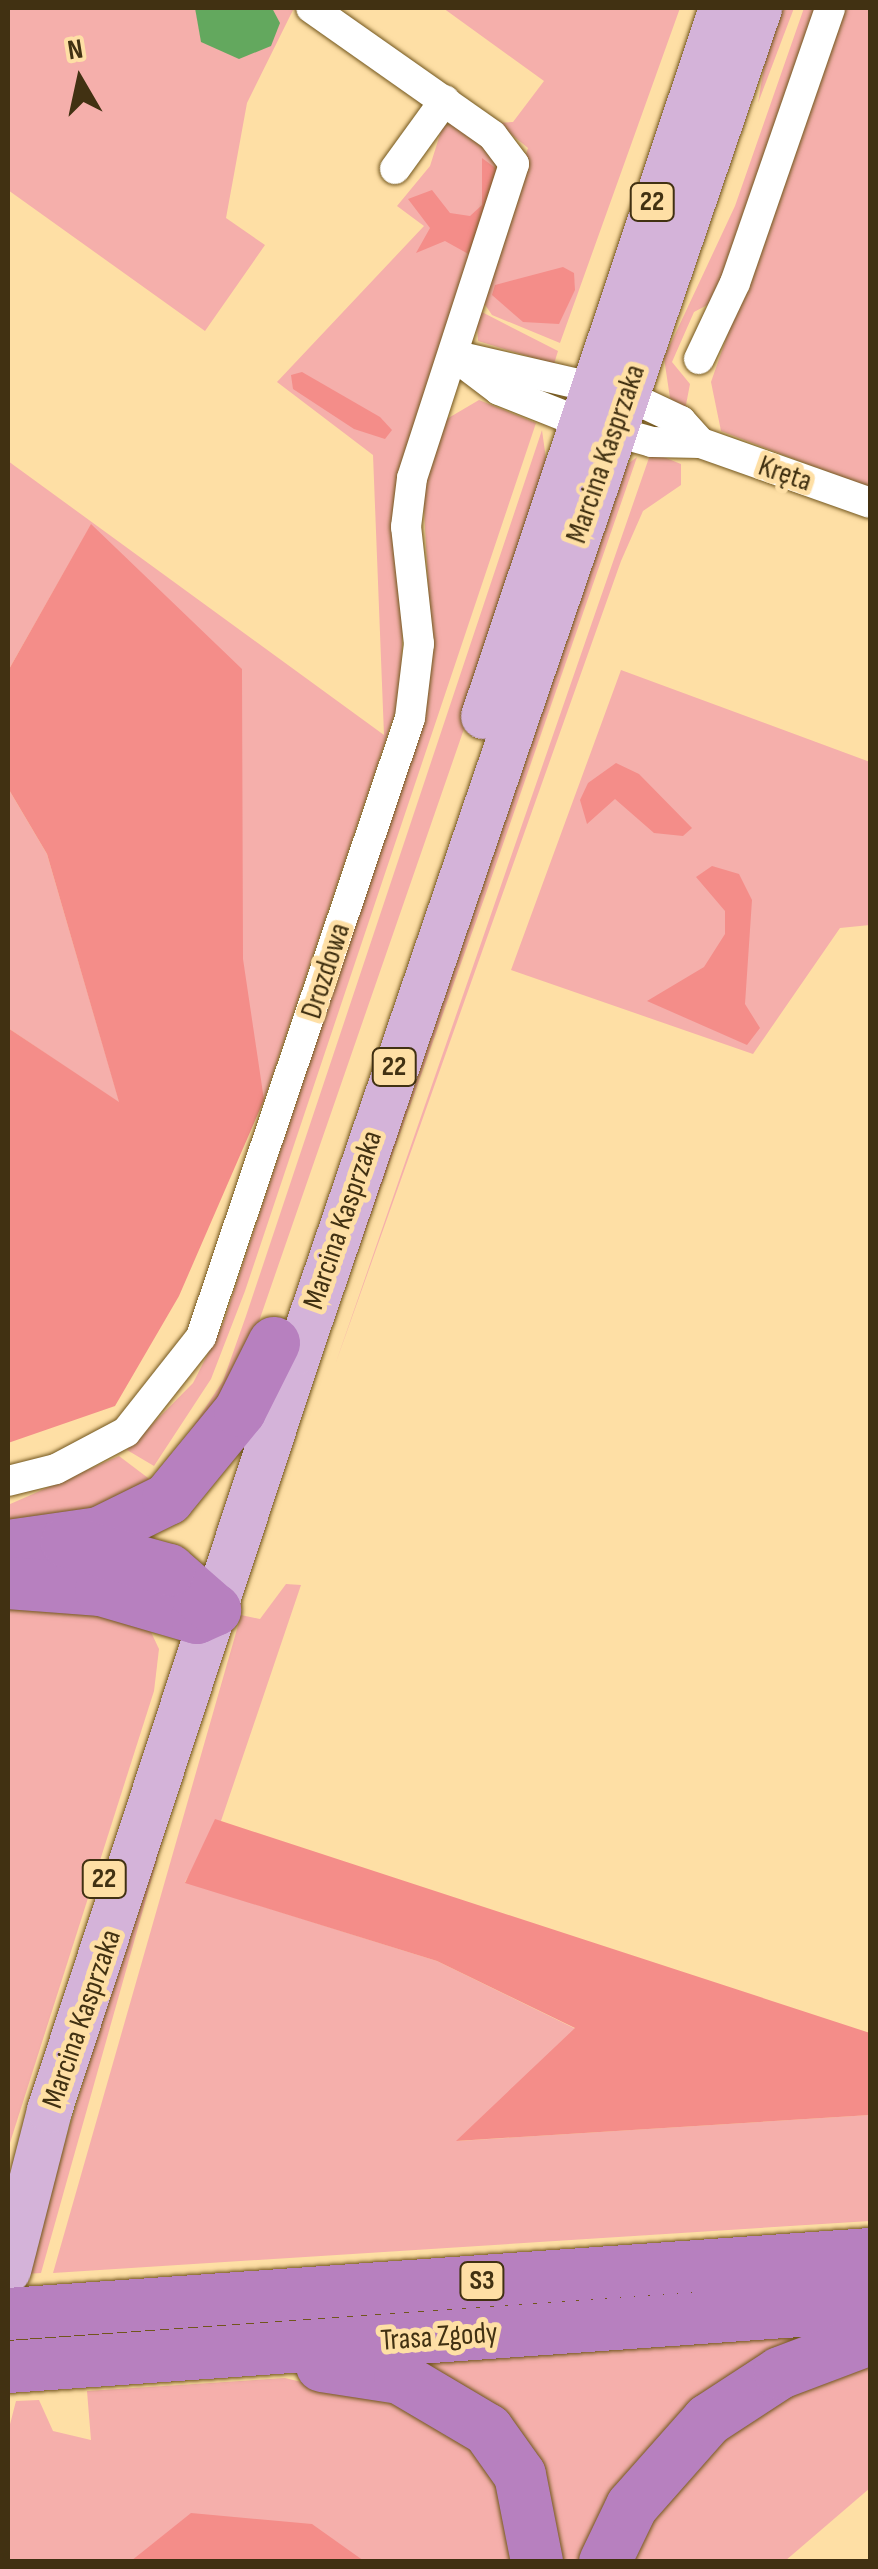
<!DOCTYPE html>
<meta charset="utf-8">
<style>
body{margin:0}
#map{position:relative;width:878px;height:2569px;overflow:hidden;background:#fedfa5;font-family:"Sofia Sans Condensed",sans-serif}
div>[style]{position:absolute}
.green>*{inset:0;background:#f5afab}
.forest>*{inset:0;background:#f48d89}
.water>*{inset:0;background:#63a85e}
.roads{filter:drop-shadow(0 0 2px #71551c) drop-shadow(0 0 2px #71551c)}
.street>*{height:30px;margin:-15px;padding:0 15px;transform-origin:15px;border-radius:15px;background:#fff}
.primary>*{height:45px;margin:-22.5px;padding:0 22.5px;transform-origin:22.5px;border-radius:22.5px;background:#d4b3d9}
.highway>*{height:52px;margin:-26px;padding:0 26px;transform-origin:26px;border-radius:26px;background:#b780bf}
span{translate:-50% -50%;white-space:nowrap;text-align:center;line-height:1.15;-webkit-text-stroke:10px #fedfa5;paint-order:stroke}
.shield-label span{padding:2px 8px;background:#fedfa5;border:2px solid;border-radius:8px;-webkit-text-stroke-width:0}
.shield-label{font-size:28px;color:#413112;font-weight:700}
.street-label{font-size:30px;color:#413112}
.frame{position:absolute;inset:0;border:10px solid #413112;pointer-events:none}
.north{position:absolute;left:30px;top:30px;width:100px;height:100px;-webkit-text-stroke:8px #fedfa5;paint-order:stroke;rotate:351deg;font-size:28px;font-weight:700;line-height:40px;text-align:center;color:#413112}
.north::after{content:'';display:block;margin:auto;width:35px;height:45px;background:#413112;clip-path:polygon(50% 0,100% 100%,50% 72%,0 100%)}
</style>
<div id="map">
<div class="green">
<div style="clip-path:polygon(8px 8px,294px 8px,247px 103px,226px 218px,265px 245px,205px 331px,8px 190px)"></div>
<div style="clip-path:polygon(443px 8px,680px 8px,560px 343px,492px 315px,479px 296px,528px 148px,497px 123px,513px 122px,544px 81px)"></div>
<div style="clip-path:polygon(778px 8px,794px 8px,758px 103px,771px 26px)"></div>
<div style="clip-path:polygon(804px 8px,823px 8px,713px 302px,694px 312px,672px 362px,690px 384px,685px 410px,670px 398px,664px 358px,735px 206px)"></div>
<div style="clip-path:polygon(842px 8px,870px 8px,870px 488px,721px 431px,711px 382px)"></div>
<div style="clip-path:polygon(455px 123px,504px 164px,410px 440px,400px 698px,264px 1100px,91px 525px,8px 671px,8px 461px,384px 735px,373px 455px,277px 382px,424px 226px,397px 206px,430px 166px,443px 125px)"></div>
<div style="clip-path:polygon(476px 309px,558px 351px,554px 364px,478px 341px)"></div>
<div style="clip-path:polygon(479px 400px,536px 423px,245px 1291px,211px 1379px,154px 1466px,127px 1450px,193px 1383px,223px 1324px,421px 726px,432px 657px,423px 491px,445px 420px)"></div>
<div style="clip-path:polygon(542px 430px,546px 459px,474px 700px,248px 1353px,236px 1383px,168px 1464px,223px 1381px,246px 1316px)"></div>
<div style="clip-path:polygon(651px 452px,681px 464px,681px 485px,643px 511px,621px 561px,335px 1365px)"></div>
<div style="clip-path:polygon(637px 457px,484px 899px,327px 1338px,621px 469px)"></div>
<div style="clip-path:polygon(621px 670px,870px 762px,870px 925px,840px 928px,753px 1054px,511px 970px)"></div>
<div style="clip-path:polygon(8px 788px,47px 854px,120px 1104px,8px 1028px)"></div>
<div style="clip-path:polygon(119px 1456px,160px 1487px,8px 1535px,8px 1505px)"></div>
<div style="clip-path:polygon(241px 1561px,41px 2273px,25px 2274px)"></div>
<div style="clip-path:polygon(286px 1584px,301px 1585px,221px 1821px,185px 1882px,437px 1961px,576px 2029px,457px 2141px,870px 2115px,870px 2221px,53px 2273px,241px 1615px,260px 1619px)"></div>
<div style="clip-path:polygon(8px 1603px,98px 1609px,151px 1632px,159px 1649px,154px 1691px,8px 2149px)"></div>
<div style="clip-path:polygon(815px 2335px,589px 2561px,554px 2561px,411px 2364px)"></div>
<div style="clip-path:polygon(870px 2353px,870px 2488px,785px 2561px,621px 2562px,734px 2420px)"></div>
<div style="clip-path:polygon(285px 2378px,450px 2418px,507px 2476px,523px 2562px,8px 2562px,8px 2432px,16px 2401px,39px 2400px,53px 2431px,91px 2440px,87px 2391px)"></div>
</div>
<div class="forest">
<div style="clip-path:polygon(482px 158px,498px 170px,472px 256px,445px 241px,416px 253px,430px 228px,408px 199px,432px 190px,450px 213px,470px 216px,482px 205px)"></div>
<div style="clip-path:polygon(563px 267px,574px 273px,575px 290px,559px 324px,523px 322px,492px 295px,495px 285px)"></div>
<div style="clip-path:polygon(302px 372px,380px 417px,392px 430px,385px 439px,354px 429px,293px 389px,291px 375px)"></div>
<div style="clip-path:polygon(91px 524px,242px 669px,243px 959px,264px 1100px,179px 1296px,115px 1406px,8px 1443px,8px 1028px,119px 1102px,47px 854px,8px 788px,8px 671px)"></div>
<div style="clip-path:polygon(616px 763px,639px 774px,692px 828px,683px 836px,654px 833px,615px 799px,587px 824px,580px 800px,588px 783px)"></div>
<div style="clip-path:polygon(712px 866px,739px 874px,752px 900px,745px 1004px,760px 1028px,747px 1045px,647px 1001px,704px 967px,725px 934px,725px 911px,696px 877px)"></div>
<div style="clip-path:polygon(215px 1819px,870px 2033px,870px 2115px,456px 2141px,575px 2028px,437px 1961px,185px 1883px)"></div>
<div style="clip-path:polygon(191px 2513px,312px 2524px,364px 2561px,131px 2561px)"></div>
</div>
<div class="water">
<div style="clip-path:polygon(195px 8px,272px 8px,280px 23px,271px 46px,239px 59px,201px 42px)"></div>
</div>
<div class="roads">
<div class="street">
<div style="left:395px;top:169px;width:85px;rotate:-54.1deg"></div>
<div style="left:453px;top:355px;width:58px;rotate:37.3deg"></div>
<div style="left:499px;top:390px;width:84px;rotate:21.7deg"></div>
<div style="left:577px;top:421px;width:78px;rotate:15.6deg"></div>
<div style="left:652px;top:442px;width:49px;rotate:1.2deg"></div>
<div style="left:701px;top:443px;width:179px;rotate:19.5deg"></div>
<div style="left:453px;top:355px;width:178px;rotate:13deg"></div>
<div style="left:626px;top:395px;width:61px;rotate:25.3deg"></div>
<div style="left:681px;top:421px;width:30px;rotate:48deg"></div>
<div style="left:699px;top:359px;width:84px;rotate:-64.7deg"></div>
<div style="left:735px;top:283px;width:291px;rotate:-70.9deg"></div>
<div style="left:8px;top:1481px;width:49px;rotate:-14deg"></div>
<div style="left:56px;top:1469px;width:79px;rotate:-27.9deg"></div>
<div style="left:126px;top:1432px;width:121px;rotate:-51.7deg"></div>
<div style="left:201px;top:1337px;width:653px;rotate:-71.34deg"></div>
<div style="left:410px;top:718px;width:75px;rotate:-83.1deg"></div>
<div style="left:419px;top:644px;width:118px;rotate:-96.3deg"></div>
<div style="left:406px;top:527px;width:49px;rotate:-83deg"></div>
<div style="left:412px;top:478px;width:330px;rotate:-72deg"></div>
<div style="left:514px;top:164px;width:36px;rotate:-127deg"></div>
<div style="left:492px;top:135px;width:221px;rotate:-144.9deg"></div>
</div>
<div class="primary">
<div style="left:483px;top:716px;width:747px;rotate:-71.42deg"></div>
<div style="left:8px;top:2270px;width:165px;rotate:-75.6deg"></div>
<div style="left:49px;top:2110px;width:799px;rotate:-71.77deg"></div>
<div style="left:299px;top:1351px;width:1420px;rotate:-71.09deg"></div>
</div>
<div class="highway">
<div style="left:8px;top:1546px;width:92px;rotate:-8.1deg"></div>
<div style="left:99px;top:1533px;width:77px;rotate:-26.2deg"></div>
<div style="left:168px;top:1499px;width:114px;rotate:-50.7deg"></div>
<div style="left:240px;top:1411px;width:76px;rotate:-63.4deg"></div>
<div style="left:8px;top:1583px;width:93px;rotate:4.3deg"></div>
<div style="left:101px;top:1590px;width:100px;rotate:16.3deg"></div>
<div style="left:197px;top:1618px;width:20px;rotate:-24deg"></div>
<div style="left:215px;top:1610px;width:61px;rotate:-139deg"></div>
<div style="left:169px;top:1570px;width:106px;rotate:-164.6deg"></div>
<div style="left:8px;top:2314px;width:864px;rotate:-3.98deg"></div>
<div style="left:322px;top:2366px;width:79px;rotate:8.7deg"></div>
<div style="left:400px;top:2378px;width:102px;rotate:30.6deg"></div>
<div style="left:488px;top:2430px;width:55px;rotate:54.6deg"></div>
<div style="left:520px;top:2475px;width:89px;rotate:78.9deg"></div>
<div style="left:8px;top:2367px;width:864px;rotate:-4.05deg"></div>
<div style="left:605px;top:2562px;width:62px;rotate:-64.3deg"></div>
<div style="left:632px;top:2506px;width:115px;rotate:-48.5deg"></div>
<div style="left:708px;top:2420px;width:86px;rotate:-33.1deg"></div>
<div style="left:780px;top:2373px;width:96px;rotate:-20.7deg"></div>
</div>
</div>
<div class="shield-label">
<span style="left:652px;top:202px">22</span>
<span style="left:394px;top:1067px">22</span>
<span style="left:104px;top:1879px">22</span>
<span style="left:482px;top:2281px">S3</span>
</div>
<div class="street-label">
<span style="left:606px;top:454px;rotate:-71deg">Marcina Kasprzaka</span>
<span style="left:785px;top:474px;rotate:19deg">Kręta</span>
<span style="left:326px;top:971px;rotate:-72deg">Drozdowa</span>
<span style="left:343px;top:1220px;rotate:-71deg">Marcina Kasprzaka</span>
<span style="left:82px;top:2019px;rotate:-71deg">Marcina Kasprzaka</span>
<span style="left:439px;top:2337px;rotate:-4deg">Trasa Zgody</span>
</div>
<div class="frame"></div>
<div class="north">N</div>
</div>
